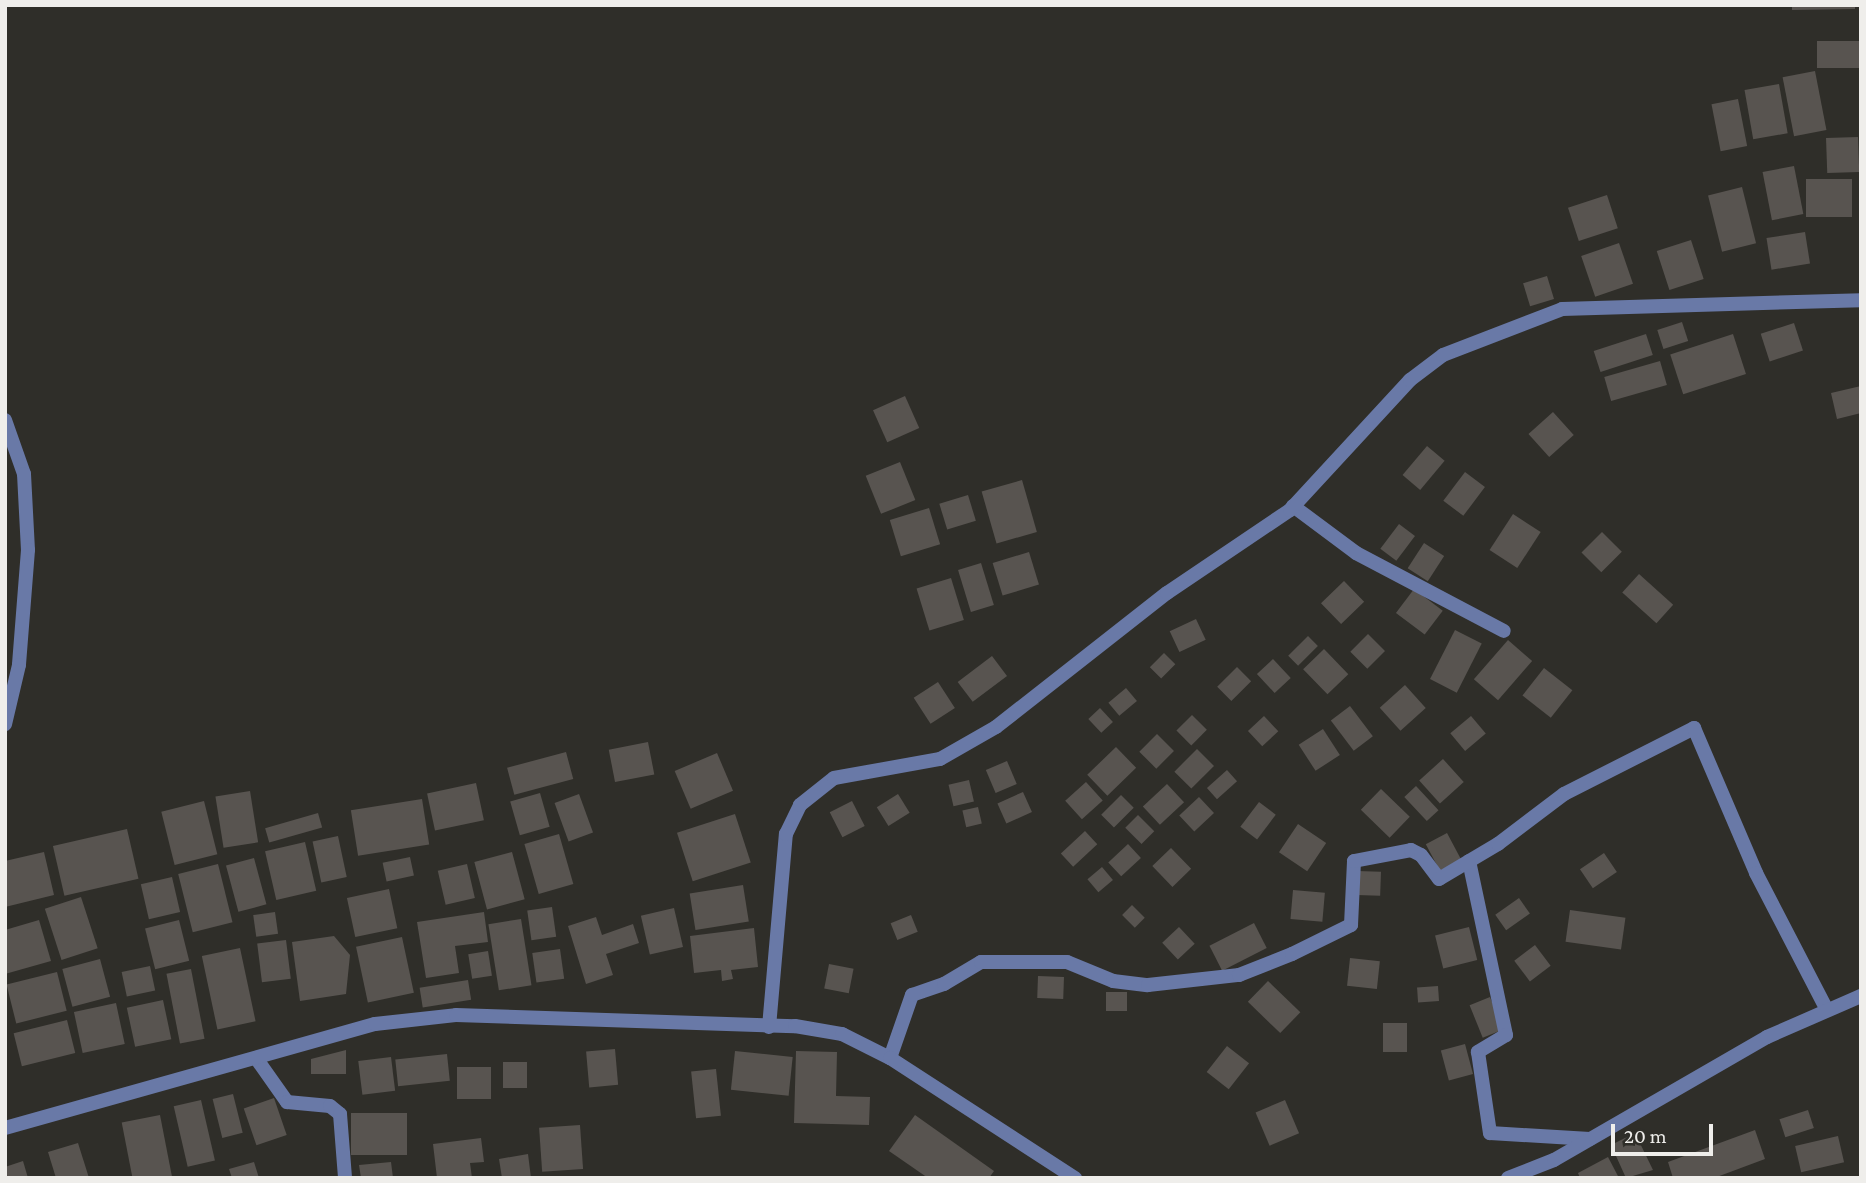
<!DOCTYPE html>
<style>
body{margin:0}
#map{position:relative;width:1866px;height:1183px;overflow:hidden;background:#2f2e29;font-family:"Crimson Pro",serif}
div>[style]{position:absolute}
.building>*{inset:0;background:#585450;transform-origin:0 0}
.minor>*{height:14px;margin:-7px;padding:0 7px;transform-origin:7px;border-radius:7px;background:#6979a7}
span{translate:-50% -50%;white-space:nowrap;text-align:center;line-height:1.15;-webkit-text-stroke:6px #2f2e29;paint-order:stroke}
.frame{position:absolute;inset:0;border:7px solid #efeeeb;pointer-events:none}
.scale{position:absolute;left:1611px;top:1124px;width:102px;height:32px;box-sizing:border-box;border:4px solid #efeeeb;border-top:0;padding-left:9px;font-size:21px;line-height:24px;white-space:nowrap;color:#efeeeb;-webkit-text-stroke:5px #2f2e29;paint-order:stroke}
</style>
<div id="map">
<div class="building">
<div style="clip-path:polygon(1792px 5px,1855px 5px,1855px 9px,1792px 10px)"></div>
<div style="left:1861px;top:41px;width:27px;height:44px;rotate:90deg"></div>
<div style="left:1815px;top:71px;width:60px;height:33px;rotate:79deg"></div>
<div style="left:1779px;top:84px;width:50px;height:35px;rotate:80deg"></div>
<div style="left:1738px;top:99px;width:48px;height:27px;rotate:79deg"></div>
<div style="left:1858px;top:137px;width:35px;height:32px;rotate:88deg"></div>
<div style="left:1794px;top:166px;width:49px;height:32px;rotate:79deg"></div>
<div style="left:1852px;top:179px;width:38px;height:46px;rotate:90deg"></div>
<div style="left:1742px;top:187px;width:58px;height:35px;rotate:76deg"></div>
<div style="left:1607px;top:195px;width:35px;height:41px;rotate:72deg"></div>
<div style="left:1805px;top:232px;width:32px;height:39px;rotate:81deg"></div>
<div style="left:1691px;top:240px;width:41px;height:36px;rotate:72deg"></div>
<div style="left:1619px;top:243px;width:43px;height:40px;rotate:71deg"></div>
<div style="left:1547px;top:276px;width:24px;height:25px;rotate:73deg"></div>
<div style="left:1682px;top:322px;width:20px;height:26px;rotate:72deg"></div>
<div style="left:1794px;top:323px;width:29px;height:35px;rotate:72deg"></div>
<div style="left:1646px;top:334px;width:22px;height:55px;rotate:72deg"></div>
<div style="left:1733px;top:334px;width:42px;height:66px;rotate:72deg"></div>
<div style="left:1660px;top:361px;width:25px;height:58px;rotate:74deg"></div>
<div style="clip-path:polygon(1861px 386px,1861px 413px,1837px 419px,1831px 393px)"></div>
<div style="left:905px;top:396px;width:35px;height:35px;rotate:66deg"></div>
<div style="left:1553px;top:412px;width:31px;height:33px;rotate:48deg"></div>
<div style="left:1427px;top:446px;width:23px;height:38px;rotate:40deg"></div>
<div style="left:900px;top:462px;width:41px;height:37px;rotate:68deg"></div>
<div style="left:1465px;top:472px;width:25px;height:36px;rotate:37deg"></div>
<div style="left:1022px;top:480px;width:54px;height:42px;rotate:74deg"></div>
<div style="left:968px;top:495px;width:27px;height:30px;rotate:73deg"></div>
<div style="left:929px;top:508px;width:38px;height:41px;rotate:73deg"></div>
<div style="left:1513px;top:514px;width:33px;height:43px;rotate:33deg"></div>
<div style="left:1399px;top:524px;width:20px;height:31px;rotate:37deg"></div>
<div style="left:1602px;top:532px;width:28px;height:29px;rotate:45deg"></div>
<div style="left:1424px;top:543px;width:24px;height:30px;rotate:33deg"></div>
<div style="left:1029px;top:552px;width:34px;height:38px;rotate:73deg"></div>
<div style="left:981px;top:563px;width:44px;height:24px;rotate:73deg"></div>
<div style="left:1639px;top:574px;width:46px;height:25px;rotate:42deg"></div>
<div style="left:951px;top:578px;width:44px;height:36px;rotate:73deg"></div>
<div style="left:1344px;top:581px;width:29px;height:32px;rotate:46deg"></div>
<div style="left:1414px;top:589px;width:36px;height:30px;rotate:37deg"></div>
<div style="left:1196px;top:619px;width:23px;height:29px;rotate:65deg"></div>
<div style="left:1455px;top:630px;width:30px;height:55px;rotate:27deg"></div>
<div style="left:1368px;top:634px;width:24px;height:25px;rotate:45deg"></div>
<div style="left:1308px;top:636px;width:14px;height:28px;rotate:45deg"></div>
<div style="left:1508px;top:640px;width:32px;height:52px;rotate:41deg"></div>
<div style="left:1324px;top:649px;width:35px;height:29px;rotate:46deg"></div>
<div style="left:1164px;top:653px;width:16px;height:20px;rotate:45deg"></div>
<div style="left:992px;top:656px;width:25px;height:43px;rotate:53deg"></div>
<div style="left:1273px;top:659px;width:26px;height:22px;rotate:47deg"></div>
<div style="left:1237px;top:667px;width:20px;height:28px;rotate:45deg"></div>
<div style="left:1544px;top:668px;width:36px;height:35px;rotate:38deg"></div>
<div style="left:938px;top:682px;width:31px;height:29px;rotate:57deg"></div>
<div style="left:1405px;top:685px;width:31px;height:34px;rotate:48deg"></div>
<div style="left:1126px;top:688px;width:17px;height:23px;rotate:50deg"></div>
<div style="left:1350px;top:706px;width:38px;height:24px;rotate:53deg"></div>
<div style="left:1100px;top:708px;width:19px;height:16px;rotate:47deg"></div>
<div style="left:1192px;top:715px;width:21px;height:22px;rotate:45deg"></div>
<div style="left:1264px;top:716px;width:21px;height:22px;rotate:47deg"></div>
<div style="left:1471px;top:716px;width:23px;height:27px;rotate:50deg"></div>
<div style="left:1323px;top:729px;width:31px;height:29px;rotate:57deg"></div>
<div style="left:1157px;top:734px;width:24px;height:25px;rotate:45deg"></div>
<div style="left:648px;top:742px;width:33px;height:40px;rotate:79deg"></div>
<div style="left:1116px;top:747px;width:29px;height:40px;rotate:46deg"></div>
<div style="left:1197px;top:749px;width:24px;height:32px;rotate:45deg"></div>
<div style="left:566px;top:752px;width:28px;height:61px;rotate:75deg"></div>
<div style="left:717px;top:753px;width:41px;height:46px;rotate:67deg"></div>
<div style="left:1443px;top:759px;width:31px;height:32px;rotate:48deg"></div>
<div style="left:1007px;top:761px;width:25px;height:23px;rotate:67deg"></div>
<div style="left:1227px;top:770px;width:15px;height:27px;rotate:48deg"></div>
<div style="left:969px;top:780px;width:22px;height:21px;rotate:77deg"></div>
<div style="left:1086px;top:782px;width:25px;height:28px;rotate:48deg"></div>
<div style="left:476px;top:783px;width:38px;height:50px;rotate:78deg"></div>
<div style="left:1167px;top:784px;width:25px;height:33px;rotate:47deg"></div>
<div style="left:1416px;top:786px;width:33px;height:16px;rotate:47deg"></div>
<div style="left:1381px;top:789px;width:40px;height:29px;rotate:44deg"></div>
<div style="left:250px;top:791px;width:52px;height:35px;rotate:81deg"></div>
<div style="left:1023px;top:792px;width:22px;height:28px;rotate:66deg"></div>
<div style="left:540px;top:793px;width:35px;height:31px;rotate:74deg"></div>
<div style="left:579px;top:794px;width:41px;height:26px;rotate:70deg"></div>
<div style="left:898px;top:794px;width:22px;height:25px;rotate:58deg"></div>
<div style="left:1121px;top:795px;width:18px;height:28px;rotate:45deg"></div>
<div style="left:1199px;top:797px;width:22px;height:27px;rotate:47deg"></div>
<div style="left:422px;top:799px;width:46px;height:72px;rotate:81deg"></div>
<div style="left:204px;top:801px;width:55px;height:44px;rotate:76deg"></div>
<div style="left:852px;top:801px;width:28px;height:25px;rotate:63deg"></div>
<div style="left:1259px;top:802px;width:21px;height:31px;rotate:37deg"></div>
<div style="left:978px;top:807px;width:17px;height:16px;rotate:77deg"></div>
<div style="left:318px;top:813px;width:15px;height:55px;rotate:74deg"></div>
<div style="left:735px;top:814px;width:51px;height:61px;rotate:72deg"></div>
<div style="left:1138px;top:815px;width:23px;height:18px;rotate:45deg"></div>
<div style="left:1298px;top:824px;width:34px;height:34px;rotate:34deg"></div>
<div style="left:127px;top:829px;width:51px;height:76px;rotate:77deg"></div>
<div style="left:1085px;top:831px;width:18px;height:33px;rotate:47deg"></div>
<div style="left:1447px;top:833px;width:30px;height:24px;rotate:62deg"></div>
<div style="left:559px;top:834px;width:52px;height:36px;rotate:74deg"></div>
<div style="left:338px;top:836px;width:42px;height:26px;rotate:78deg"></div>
<div style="left:305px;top:842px;width:50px;height:41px;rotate:77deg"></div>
<div style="left:1128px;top:844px;width:19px;height:27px;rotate:47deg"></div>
<div style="left:1171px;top:848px;width:29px;height:26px;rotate:46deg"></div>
<div style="clip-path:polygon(44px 852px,54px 895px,5px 907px,5px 861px)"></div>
<div style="left:512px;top:852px;width:49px;height:39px;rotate:75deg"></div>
<div style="left:1604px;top:853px;width:23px;height:29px;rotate:56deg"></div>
<div style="left:410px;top:857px;width:19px;height:28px;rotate:78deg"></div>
<div style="left:254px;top:858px;width:48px;height:29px;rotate:75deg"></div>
<div style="left:218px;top:864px;width:60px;height:41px;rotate:76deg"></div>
<div style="left:467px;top:864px;width:35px;height:30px;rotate:77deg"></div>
<div style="left:1102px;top:867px;width:17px;height:19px;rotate:50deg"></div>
<div style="left:1357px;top:871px;width:24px;height:24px;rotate:2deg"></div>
<div style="left:172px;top:877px;width:36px;height:32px;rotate:77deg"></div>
<div style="left:743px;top:885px;width:37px;height:54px;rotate:81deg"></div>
<div style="left:389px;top:889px;width:40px;height:43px;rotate:78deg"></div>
<div style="left:1293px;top:890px;width:32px;height:29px;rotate:5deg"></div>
<div style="left:81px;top:897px;width:54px;height:38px;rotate:72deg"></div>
<div style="left:1519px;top:898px;width:19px;height:29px;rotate:55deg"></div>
<div style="left:1132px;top:905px;width:18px;height:14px;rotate:45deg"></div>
<div style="left:552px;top:907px;width:30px;height:25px;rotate:82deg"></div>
<div style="left:674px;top:908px;width:40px;height:34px;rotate:77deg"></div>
<div style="left:1570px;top:910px;width:56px;height:32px;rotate:8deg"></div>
<div style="left:275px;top:912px;width:22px;height:22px;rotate:82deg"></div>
<div style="clip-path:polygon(484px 912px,488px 942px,455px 946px,459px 973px,426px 978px,417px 922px)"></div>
<div style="left:911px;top:915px;width:18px;height:22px;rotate:68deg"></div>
<div style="clip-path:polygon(596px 917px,602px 935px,633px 924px,639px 943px,606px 954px,613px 975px,586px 984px,568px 926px)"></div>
<div style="left:521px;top:919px;width:67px;height:33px;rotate:81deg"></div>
<div style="clip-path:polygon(39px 920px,51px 961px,5px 974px,5px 930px)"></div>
<div style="left:179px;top:920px;width:42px;height:35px;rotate:76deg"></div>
<div style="left:1254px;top:923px;width:28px;height:50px;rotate:63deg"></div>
<div style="left:1179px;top:927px;width:23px;height:23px;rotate:47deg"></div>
<div style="left:1469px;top:927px;width:34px;height:35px;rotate:76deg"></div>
<div style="clip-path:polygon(754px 928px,758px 967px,731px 970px,733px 979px,722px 981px,721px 970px,694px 973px,690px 936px)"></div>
<div style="clip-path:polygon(334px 936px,350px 955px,346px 994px,300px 1001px,292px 942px)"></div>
<div style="left:402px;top:937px;width:57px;height:47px;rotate:78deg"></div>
<div style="left:286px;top:940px;width:39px;height:29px;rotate:83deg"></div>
<div style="left:1535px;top:945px;width:26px;height:26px;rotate:53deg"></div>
<div style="left:240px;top:948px;width:75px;height:39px;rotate:78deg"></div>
<div style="left:560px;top:949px;width:30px;height:28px;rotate:82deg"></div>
<div style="left:488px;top:951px;width:25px;height:20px;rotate:81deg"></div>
<div style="left:1350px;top:958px;width:30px;height:28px;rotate:6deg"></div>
<div style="left:100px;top:959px;width:39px;height:39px;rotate:75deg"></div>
<div style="left:829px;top:964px;width:25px;height:25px;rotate:11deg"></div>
<div style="left:150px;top:966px;width:25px;height:29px;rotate:78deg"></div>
<div style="left:191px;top:969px;width:71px;height:25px;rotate:79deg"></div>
<div style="left:57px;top:972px;width:40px;height:52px;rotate:76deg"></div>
<div style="left:1038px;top:976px;width:26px;height:22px;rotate:2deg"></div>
<div style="left:468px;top:980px;width:20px;height:49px;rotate:81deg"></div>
<div style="left:1268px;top:981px;width:45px;height:29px;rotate:44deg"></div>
<div style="left:1438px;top:986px;width:15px;height:21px;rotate:86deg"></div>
<div style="left:1106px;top:992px;width:21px;height:19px"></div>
<div style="left:1490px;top:997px;width:35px;height:22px;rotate:68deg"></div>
<div style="left:163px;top:1000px;width:40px;height:37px;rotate:78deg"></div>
<div style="left:116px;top:1003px;width:42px;height:43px;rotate:78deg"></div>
<div style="left:67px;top:1020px;width:34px;height:55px;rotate:76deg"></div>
<div style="left:1383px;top:1023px;width:24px;height:29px"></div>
<div style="left:1465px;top:1044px;width:31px;height:25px;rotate:75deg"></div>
<div style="left:1227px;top:1046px;width:28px;height:33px;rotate:38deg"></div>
<div style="left:615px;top:1049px;width:36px;height:29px;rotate:85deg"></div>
<div style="clip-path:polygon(346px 1050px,346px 1074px,311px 1074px,311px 1059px)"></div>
<div style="left:735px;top:1051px;width:58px;height:39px;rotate:6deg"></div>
<div style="clip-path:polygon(796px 1051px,837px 1052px,836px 1096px,870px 1097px,869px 1125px,794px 1123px)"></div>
<div style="left:447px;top:1054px;width:27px;height:52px;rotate:84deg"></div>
<div style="left:391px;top:1057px;width:34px;height:33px;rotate:83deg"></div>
<div style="left:503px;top:1062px;width:24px;height:26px"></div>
<div style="left:457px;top:1067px;width:34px;height:32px"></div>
<div style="left:716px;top:1069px;width:47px;height:25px;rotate:84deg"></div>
<div style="left:233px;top:1094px;width:40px;height:21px;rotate:76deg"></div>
<div style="left:274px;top:1098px;width:39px;height:32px;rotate:71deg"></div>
<div style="left:201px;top:1100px;width:62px;height:28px;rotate:77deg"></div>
<div style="left:1285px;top:1100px;width:36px;height:32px;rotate:67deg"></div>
<div style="left:1808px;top:1110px;width:19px;height:30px;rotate:72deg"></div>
<div style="left:351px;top:1113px;width:56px;height:42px"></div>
<div style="left:160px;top:1115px;width:64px;height:39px;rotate:79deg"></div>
<div style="clip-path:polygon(915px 1115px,994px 1171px,989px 1178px,928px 1178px,889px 1151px)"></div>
<div style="left:580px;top:1125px;width:44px;height:41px;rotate:86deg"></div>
<div style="clip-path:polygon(1755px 1130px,1765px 1159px,1714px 1178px,1673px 1178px,1668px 1162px)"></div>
<div style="clip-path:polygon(1635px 1133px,1653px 1170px,1626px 1178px,1611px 1145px)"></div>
<div style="left:1838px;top:1136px;width:27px;height:44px;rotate:77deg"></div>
<div style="clip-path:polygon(481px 1138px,484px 1162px,470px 1163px,472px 1178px,437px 1178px,433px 1144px)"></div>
<div style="clip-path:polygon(78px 1143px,89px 1178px,56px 1178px,48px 1152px)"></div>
<div style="clip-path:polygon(528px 1154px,531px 1178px,502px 1178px,499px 1159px)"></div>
<div style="clip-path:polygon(1608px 1157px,1619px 1178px,1580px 1178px,1578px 1173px)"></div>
<div style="clip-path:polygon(23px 1161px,28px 1178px,5px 1178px,5px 1167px)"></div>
<div style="clip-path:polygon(254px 1162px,259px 1178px,232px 1178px,229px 1169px)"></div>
<div style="clip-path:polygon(391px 1162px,393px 1178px,361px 1178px,359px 1165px)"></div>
</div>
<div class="minor">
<div style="left:5px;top:420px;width:57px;rotate:70.6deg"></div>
<div style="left:24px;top:474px;width:76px;rotate:87deg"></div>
<div style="left:28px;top:550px;width:115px;rotate:94.5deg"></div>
<div style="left:19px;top:665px;width:61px;rotate:103.3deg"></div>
<div style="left:1293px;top:506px;width:79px;rotate:36.7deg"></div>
<div style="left:1356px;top:553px;width:167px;rotate:27.8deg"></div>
<div style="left:1469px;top:861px;width:178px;rotate:78deg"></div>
<div style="left:1506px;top:1035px;width:33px;rotate:149deg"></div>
<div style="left:1478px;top:1052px;width:82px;rotate:81.6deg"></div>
<div style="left:1490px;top:1133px;width:100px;rotate:3.4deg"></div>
<div style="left:769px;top:1027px;width:194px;rotate:-85deg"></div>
<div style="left:786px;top:834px;width:32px;rotate:-64deg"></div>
<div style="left:800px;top:805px;width:43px;rotate:-38.5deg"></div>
<div style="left:834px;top:778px;width:108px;rotate:-10.2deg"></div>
<div style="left:940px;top:759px;width:64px;rotate:-29.7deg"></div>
<div style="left:996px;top:727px;width:217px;rotate:-38.1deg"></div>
<div style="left:1167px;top:593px;width:148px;rotate:-34deg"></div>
<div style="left:1290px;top:510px;width:177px;rotate:-47.3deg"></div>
<div style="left:1410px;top:380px;width:41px;rotate:-37.1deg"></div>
<div style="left:1443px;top:355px;width:128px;rotate:-21.1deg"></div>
<div style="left:1562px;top:309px;width:299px;rotate:-1.7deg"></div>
<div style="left:256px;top:1058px;width:54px;rotate:54.8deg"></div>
<div style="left:287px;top:1102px;width:43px;rotate:5.3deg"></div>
<div style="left:330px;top:1106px;width:13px;rotate:39deg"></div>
<div style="left:340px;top:1114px;width:64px;rotate:85.5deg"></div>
<div style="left:890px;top:1058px;width:67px;rotate:-70.8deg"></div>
<div style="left:912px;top:995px;width:34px;rotate:-19deg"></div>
<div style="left:944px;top:984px;width:43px;rotate:-30.7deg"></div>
<div style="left:981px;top:962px;width:86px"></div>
<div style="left:1067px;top:962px;width:50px;rotate:22.4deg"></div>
<div style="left:1113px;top:981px;width:35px;rotate:7deg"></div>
<div style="left:1148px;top:985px;width:92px;rotate:-6.3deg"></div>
<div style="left:1239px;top:975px;width:57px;rotate:-21.6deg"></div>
<div style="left:1292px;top:954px;width:66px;rotate:-26.2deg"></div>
<div style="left:1351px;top:925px;width:64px;rotate:-87.3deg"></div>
<div style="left:1354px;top:861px;width:58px;rotate:-10.9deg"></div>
<div style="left:1411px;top:850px;width:11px;rotate:27deg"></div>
<div style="left:1421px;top:855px;width:30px;rotate:53deg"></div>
<div style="left:1439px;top:879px;width:69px;rotate:-30.7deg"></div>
<div style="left:1498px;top:844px;width:83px;rotate:-37.1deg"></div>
<div style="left:1564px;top:794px;width:146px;rotate:-26.9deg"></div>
<div style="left:1694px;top:728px;width:158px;rotate:66.8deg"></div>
<div style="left:1756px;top:873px;width:154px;rotate:62.6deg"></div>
<div style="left:5px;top:1128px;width:384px;rotate:-15.7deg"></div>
<div style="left:375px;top:1024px;width:81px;rotate:-6.3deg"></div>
<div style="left:456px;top:1015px;width:339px;rotate:1.9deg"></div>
<div style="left:795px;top:1026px;width:48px;rotate:9.7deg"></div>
<div style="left:842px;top:1034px;width:54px;rotate:26.6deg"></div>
<div style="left:890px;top:1058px;width:221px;rotate:33deg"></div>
<div style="left:1508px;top:1178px;width:49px;rotate:-21.4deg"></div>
<div style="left:1554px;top:1160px;width:246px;rotate:-30deg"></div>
<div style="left:1767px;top:1037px;width:103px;rotate:-23.6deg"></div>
</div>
<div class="frame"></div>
<div class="scale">20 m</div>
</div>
